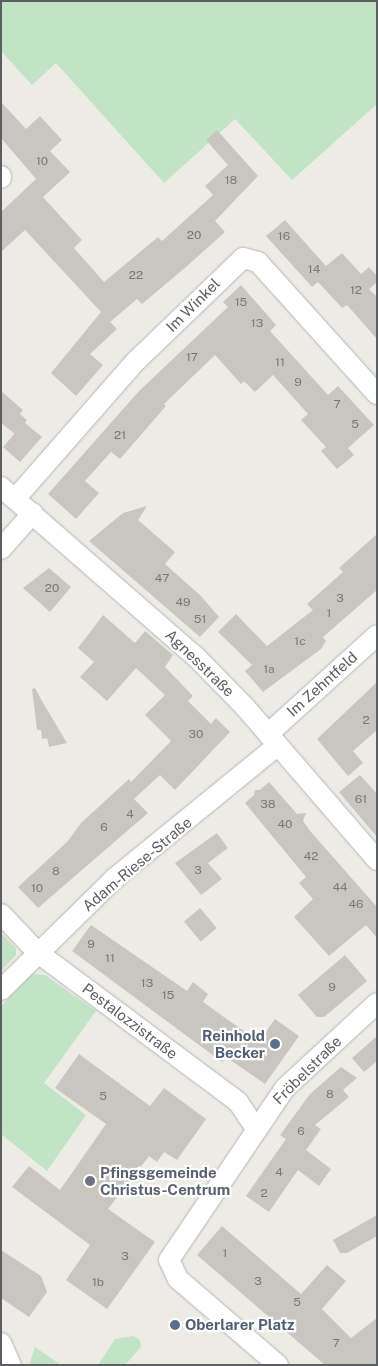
<!DOCTYPE html>
<meta charset="utf-8">
<style>
body{margin:0}
#map{position:relative;width:378px;height:1366px;overflow:hidden;background:#edece4;font-family:"Public Sans",sans-serif}
div>[style]{position:absolute}
.green>*{inset:0;background:#c2e3c6}
.building>*{inset:0;background:#c9c6c0;transform-origin:0 0}
.roads{filter:drop-shadow(0 0 1px #b4b5ba) drop-shadow(0 0 1px #b4b5ba)}
.minor>*{height:20px;margin:-10px;padding:0 10px;transform-origin:10px;border-radius:10px;background:#fff}
.dots>*{width:14px;height:14px;translate:-50% -50%;box-sizing:border-box;border:2px solid #fff;border-radius:50%}
span{translate:-50% -50%;white-space:nowrap;text-align:center;line-height:1.15;-webkit-text-stroke:4.5px #fff;paint-order:stroke}
.number-label{font-size:12px;color:#77787a}
.number-label span{-webkit-text-stroke-width:0}
.street-label{font-size:15px;color:#5c5e63}
.service-label{font-size:15px;color:#4e5e75;font-weight:700}
.right{translate:-100% -50%;text-align:right}
.left{translate:0 -50%;text-align:left}
.worship-label{font-size:15px;color:#5b616d;font-weight:700}
.frame{position:absolute;inset:0;border:2px solid #5c5e63;pointer-events:none}
</style>
<div id="map">
<div class="green">
<div style="clip-path:polygon(1px 1px,377px 1px,377px 104px,292px 180px,235px 119px,164px 183px,56px 63px,32px 85px,1px 51px)"></div>
<div style="clip-path:polygon(1px 933px,16px 948px,16px 955px,1px 971px)"></div>
<div style="clip-path:polygon(32px 974px,45px 975px,96px 1011px,44px 1083px,86px 1115px,47px 1171px,1px 1134px,1px 1006px)"></div>
<div style="clip-path:polygon(134px 1336px,140px 1340px,141px 1347px,125px 1365px,98px 1365px,115px 1339px)"></div>
<div style="clip-path:polygon(35px 1347px,61px 1365px,29px 1365px)"></div>
</div>
<div class="building">
<div style="clip-path:polygon(1px 102px,26px 129px,40px 116px,62px 140px,50px 151px,70px 172px,43px 197px,82px 240px,74px 248px,104px 282px,158px 237px,162px 241px,213px 195px,205px 186px,228px 165px,206px 140px,217px 130px,258px 176px,215px 221px,225px 232px,186px 267px,142px 304px,137px 299px,110px 322px,102px 313px,117px 329px,90px 354px,103px 365px,76px 396px,51px 373px,101px 312px,25px 230px,1px 252px,1px 212px,36px 179px,1px 138px)"></div>
<div style="clip-path:polygon(285px 220px,326px 266px,342px 253px,361px 274px,369px 267px,377px 276px,377px 282px,369px 289px,377px 297px,377px 339px,347px 305px,342px 308px,318px 282px,312px 287px,266px 236px)"></div>
<div style="clip-path:polygon(241px 285px,276px 325px,270px 331px,328px 395px,338px 386px,374px 425px,348px 448px,354px 455px,337px 469px,321px 451px,326px 447px,301px 420px,308px 414px,273px 375px,255px 392px,244px 381px,241px 384px,215px 355px,164px 404px,166px 406px,120px 459px,111px 452px,85px 481px,99px 493px,76px 519px,48px 494px,139px 391px,228px 307px,223px 302px)"></div>
<div style="clip-path:polygon(1px 391px,23px 410px,20px 414px,27px 420px,25px 423px,42px 437px,20px 462px,3px 447px,21px 426px,15px 434px,1px 423px)"></div>
<div style="clip-path:polygon(147px 506px,138px 520px,175px 552px,165px 564px,201px 596px,219px 617px,200px 637px,89px 541px,123px 513px)"></div>
<div style="clip-path:polygon(377px 534px,377px 590px,323px 637px,326px 641px,321px 649px,263px 692px,245px 671px,252px 665px,218px 632px,236px 614px,267px 646px,313px 610px,307px 604px,343px 572px,339px 568px)"></div>
<div style="clip-path:polygon(49px 568px,71px 587px,50px 612px,23px 588px)"></div>
<div style="clip-path:polygon(103px 615px,135px 643px,145px 631px,173px 655px,165px 667px,193px 696px,188px 701px,211px 724px,216px 718px,230px 732px,175px 790px,160px 775px,134px 799px,148px 813px,38px 908px,18px 887px,68px 841px,81px 823px,129px 779px,131px 782px,171px 741px,145px 715px,165px 695px,136px 668px,107px 701px,80px 677px,94px 662px,78px 648px)"></div>
<div style="clip-path:polygon(377px 682px,377px 730px,353px 751px,363px 763px,348px 776px,317px 739px)"></div>
<div style="clip-path:polygon(35px 688px,42px 701px,67px 743px,49px 747px,47px 738px,42px 739px,41px 730px,37px 730px,32px 689px)"></div>
<div style="clip-path:polygon(360px 775px,377px 794px,377px 837px,339px 792px)"></div>
<div style="clip-path:polygon(269px 782px,297px 814px,306px 813px,303px 821px,311px 832px,377px 907px,377px 938px,366px 925px,329px 956px,294px 917px,313px 899px,299px 883px,306px 877px,245px 803px,254px 795px,255px 790px,260px 790px)"></div>
<div style="clip-path:polygon(217px 833px,228px 848px,208px 863px,222px 879px,201px 895px,175px 863px)"></div>
<div style="left:200px;top:908px;width:26px;height:21px;rotate:50deg"></div>
<div style="clip-path:polygon(91px 925px,187px 991px,193px 982px,208px 994px,203px 1002px,259px 1042px,275px 1019px,299px 1036px,265px 1084px,226px 1057px,222px 1062px,72px 951px)"></div>
<div style="clip-path:polygon(345px 955px,367px 981px,324px 1017px,317px 1017px,298px 995px)"></div>
<div style="clip-path:polygon(377px 1036px,377px 1061px,364px 1072px,352px 1058px)"></div>
<div style="clip-path:polygon(79px 1054px,150px 1106px,164px 1088px,206px 1119px,177px 1160px,164px 1152px,157px 1162px,149px 1156px,108px 1209px,155px 1242px,107px 1309px,66px 1280px,90px 1245px,12px 1187px,29px 1166px,60px 1190px,106px 1124px,55px 1088px)"></div>
<div style="clip-path:polygon(341px 1067px,357px 1078px,343px 1090px,349px 1097px,315px 1125px,321px 1129px,306px 1150px,331px 1169px,319px 1186px,298px 1170px,269px 1212px,246px 1196px,286px 1139px,280px 1135px,310px 1094px)"></div>
<div style="clip-path:polygon(377px 1215px,377px 1236px,347px 1253px,340px 1253px,333px 1240px)"></div>
<div style="clip-path:polygon(222px 1226px,301px 1294px,327px 1265px,346px 1281px,322px 1309px,351px 1338px,377px 1318px,377px 1365px,325px 1365px,197px 1255px)"></div>
<div style="clip-path:polygon(1px 1250px,41px 1276px,47px 1292px,29px 1317px,1px 1298px)"></div>
</div>
<div class="roads">
<div class="minor">
<div style="left:1px;top:176px;width:2px;rotate:90deg"></div>
<div style="left:1px;top:487px;width:257px;rotate:41.1deg"></div>
<div style="left:195px;top:656px;width:71px;rotate:45.6deg"></div>
<div style="left:245px;top:707px;width:202px;rotate:49.2deg"></div>
<div style="left:15px;top:499px;width:182px;rotate:-48.8deg"></div>
<div style="left:135px;top:362px;width:150px;rotate:-43.9deg"></div>
<div style="left:243px;top:258px;width:16px;rotate:15deg"></div>
<div style="left:258px;top:262px;width:178px;rotate:48deg"></div>
<div style="left:1px;top:549px;width:48px;rotate:-48.4deg"></div>
<div style="left:268px;top:734px;width:147px;rotate:-42.2deg"></div>
<div style="left:1px;top:914px;width:52px;rotate:46.5deg"></div>
<div style="left:37px;top:952px;width:251px;rotate:36.7deg"></div>
<div style="left:238px;top:1102px;width:32px;rotate:56deg"></div>
<div style="left:1px;top:990px;width:160px;rotate:-44.5deg"></div>
<div style="left:115px;top:878px;width:210px;rotate:-39.2deg"></div>
<div style="left:1px;top:1343px;width:24px;rotate:66deg"></div>
<div style="left:278px;top:1365px;width:132px;rotate:-139.3deg"></div>
<div style="left:178px;top:1279px;width:21px;rotate:-115deg"></div>
<div style="left:169px;top:1260px;width:207px;rotate:-56deg"></div>
<div style="left:285px;top:1088px;width:125px;rotate:-42.7deg"></div>
</div>
</div>
<div class="dots">
<div style="left:275px;top:1044px;background:#5c6f8a"></div>
<div style="left:90px;top:1181px;background:#6b7280"></div>
<div style="left:175px;top:1325px;background:#5c6f8a"></div>
</div>
<div class="number-label">
<span style="left:42px;top:162px">10</span>
<span style="left:231px;top:181px">18</span>
<span style="left:194px;top:236px">20</span>
<span style="left:284px;top:237px">16</span>
<span style="left:314px;top:270px">14</span>
<span style="left:136px;top:276px">22</span>
<span style="left:356px;top:291px">12</span>
<span style="left:241px;top:303px">15</span>
<span style="left:257px;top:324px">13</span>
<span style="left:192px;top:358px">17</span>
<span style="left:280px;top:363px">11</span>
<span style="left:298px;top:383px">9</span>
<span style="left:337px;top:405px">7</span>
<span style="left:355px;top:425px">5</span>
<span style="left:120px;top:436px">21</span>
<span style="left:162px;top:579px">47</span>
<span style="left:52px;top:589px">20</span>
<span style="left:340px;top:599px">3</span>
<span style="left:183px;top:603px">49</span>
<span style="left:329px;top:614px">1</span>
<span style="left:200px;top:620px">51</span>
<span style="left:300px;top:642px">1c</span>
<span style="left:269px;top:670px">1a</span>
<span style="left:366px;top:721px">2</span>
<span style="left:196px;top:735px">30</span>
<span style="left:361px;top:800px">61</span>
<span style="left:268px;top:805px">38</span>
<span style="left:130px;top:815px">4</span>
<span style="left:285px;top:825px">40</span>
<span style="left:104px;top:828px">6</span>
<span style="left:311px;top:857px">42</span>
<span style="left:198px;top:871px">3</span>
<span style="left:56px;top:872px">8</span>
<span style="left:340px;top:888px">44</span>
<span style="left:37px;top:889px">10</span>
<span style="left:356px;top:905px">46</span>
<span style="left:91px;top:945px">9</span>
<span style="left:110px;top:959px">11</span>
<span style="left:147px;top:984px">13</span>
<span style="left:332px;top:988px">9</span>
<span style="left:168px;top:996px">15</span>
<span style="left:330px;top:1095px">8</span>
<span style="left:103px;top:1097px">5</span>
<span style="left:301px;top:1132px">6</span>
<span style="left:279px;top:1173px">4</span>
<span style="left:264px;top:1194px">2</span>
<span style="left:225px;top:1254px">1</span>
<span style="left:125px;top:1257px">3</span>
<span style="left:258px;top:1282px">3</span>
<span style="left:98px;top:1283px">1b</span>
<span style="left:297px;top:1303px">5</span>
<span style="left:336px;top:1344px">7</span>
</div>
<div class="street-label">
<span style="left:193px;top:305px;rotate:-45deg">Im Winkel</span>
<span style="left:200px;top:663px;rotate:44deg">Agnesstraße</span>
<span style="left:322px;top:684px;rotate:-42deg">Im Zehntfeld</span>
<span style="left:137px;top:864px;rotate:-40deg">Adam-Riese-Straße</span>
<span style="left:130px;top:1021px;rotate:37deg">Pestalozzistraße</span>
<span style="left:307px;top:1070px;rotate:-45deg">Fröbelstraße</span>
</div>
<div class="service-label">
<span class="right" style="left:265px;top:1044px">Reinhold<br>Becker</span>
<span class="left" style="left:185px;top:1325px">Oberlarer Platz</span>
</div>
<div class="worship-label">
<span class="left" style="left:100px;top:1181px">Pfingsgemeinde<br>Christus-Centrum</span>
</div>
<div class="frame"></div>
</div>
